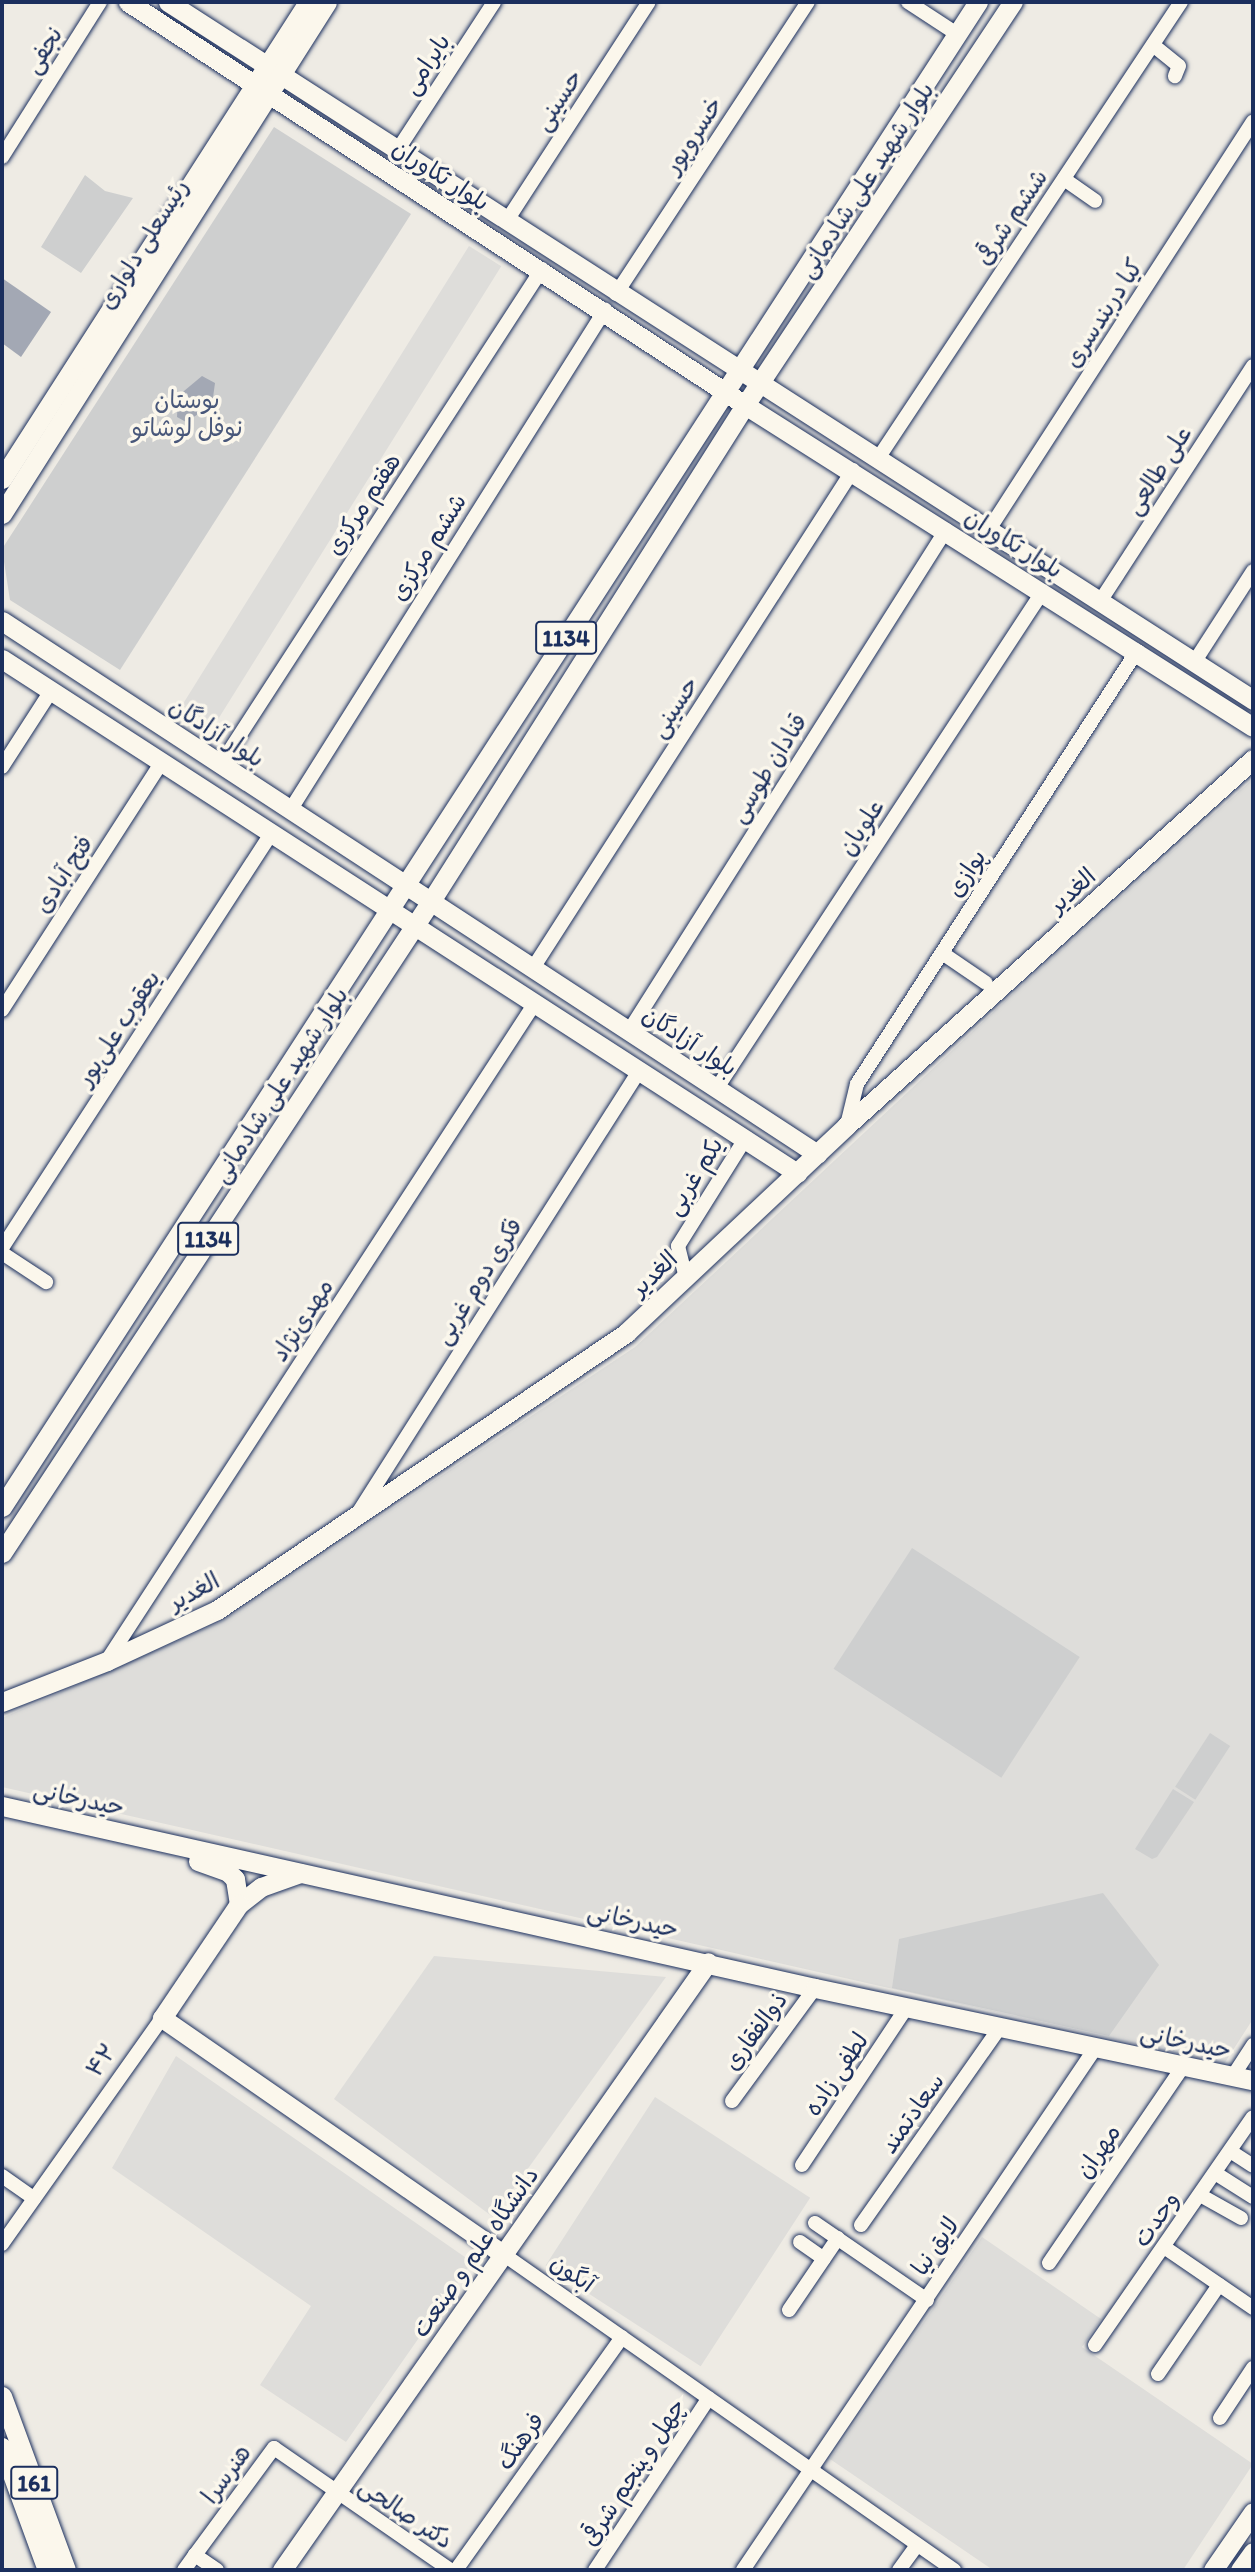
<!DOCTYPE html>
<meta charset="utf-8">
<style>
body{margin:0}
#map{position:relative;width:1255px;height:2572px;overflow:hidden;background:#eeebe4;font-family:Itim,"Playpen Sans Arabic",sans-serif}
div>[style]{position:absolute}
.built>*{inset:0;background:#deddda;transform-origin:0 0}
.green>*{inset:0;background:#cecfcf;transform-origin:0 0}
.water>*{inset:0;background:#a3a8b4}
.roads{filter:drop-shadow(0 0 2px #1b2f5e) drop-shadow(0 0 2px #1b2f5e)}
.minor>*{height:14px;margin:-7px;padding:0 7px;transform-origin:7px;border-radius:7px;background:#fbf7ec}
.major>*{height:19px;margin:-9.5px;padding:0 9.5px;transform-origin:9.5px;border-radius:9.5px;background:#fbf7ec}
span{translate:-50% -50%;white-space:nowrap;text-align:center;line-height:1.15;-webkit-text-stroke:7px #fbf7ec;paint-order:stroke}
.shield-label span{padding:2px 5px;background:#fbf7ec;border:2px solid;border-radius:5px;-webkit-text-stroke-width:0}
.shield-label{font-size:23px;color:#1b2f5e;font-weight:700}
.street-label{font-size:24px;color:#1b2f5e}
.park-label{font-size:24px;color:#48577a}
.frame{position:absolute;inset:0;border:4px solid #1b2f5e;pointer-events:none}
</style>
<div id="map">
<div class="built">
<div style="left:469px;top:246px;width:38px;height:542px;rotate:32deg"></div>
<div style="clip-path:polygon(1253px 779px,1253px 2019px,1224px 2064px,2px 1787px,2px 1718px,223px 1621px,635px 1347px,1033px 975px)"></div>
<div style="clip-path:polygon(434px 1956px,666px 1977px,493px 2217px,334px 2099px)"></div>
<div style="clip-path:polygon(176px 2056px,472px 2262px,346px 2442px,260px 2385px,311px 2306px,112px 2168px)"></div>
<div style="left:655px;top:2097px;width:185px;height:201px;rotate:33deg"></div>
<div style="clip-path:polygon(982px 2237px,1101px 2319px,1082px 2347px,1253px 2464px,1183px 2570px,993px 2570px,830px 2459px)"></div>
</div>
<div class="green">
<div style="clip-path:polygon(274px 127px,411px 214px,120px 670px,10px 600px,2px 549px)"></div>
<div style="clip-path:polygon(85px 175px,105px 191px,133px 198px,81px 273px,41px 247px)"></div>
<div style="left:912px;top:1548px;width:200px;height:144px;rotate:33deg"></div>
<div style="left:1210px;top:1733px;width:24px;height:64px;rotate:33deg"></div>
<div style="clip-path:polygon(1173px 1789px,1194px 1802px,1157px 1857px,1152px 1859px,1135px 1849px)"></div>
<div style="clip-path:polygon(1103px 1893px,1159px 1965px,1109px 2036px,892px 1988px,899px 1939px)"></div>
</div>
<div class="water">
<div style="clip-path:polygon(2px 278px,51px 312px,21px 357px,2px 343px)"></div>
<div style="clip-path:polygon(202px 376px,215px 383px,212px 405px,186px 422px,177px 417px,178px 396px)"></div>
</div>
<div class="roads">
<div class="minor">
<div style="left:908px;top:2px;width:59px;rotate:33.1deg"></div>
<div style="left:1153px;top:45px;width:33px;rotate:39deg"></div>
<div style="left:1179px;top:66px;width:11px;rotate:112deg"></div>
<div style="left:397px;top:151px;width:178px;rotate:-56.9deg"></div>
<div style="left:2px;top:157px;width:183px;rotate:-57.7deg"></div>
<div style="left:1064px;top:179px;width:38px;rotate:35deg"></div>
<div style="left:506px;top:222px;width:262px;rotate:-57deg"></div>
<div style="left:616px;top:294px;width:349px;rotate:-56.7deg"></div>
<div style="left:879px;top:457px;width:546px;rotate:-56.43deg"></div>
<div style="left:990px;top:528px;width:484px;rotate:-57.1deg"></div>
<div style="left:1101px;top:600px;width:279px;rotate:-57deg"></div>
<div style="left:1195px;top:661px;width:107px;rotate:-57.2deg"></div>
<div style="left:221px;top:764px;width:590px;rotate:-57.04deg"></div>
<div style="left:2px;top:767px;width:90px;rotate:-57.2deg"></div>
<div style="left:291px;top:809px;width:590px;rotate:-57.82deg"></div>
<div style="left:942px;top:953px;width:53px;rotate:34.3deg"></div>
<div style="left:533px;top:968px;width:592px;rotate:-57.28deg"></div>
<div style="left:2px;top:1010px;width:295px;rotate:-57.2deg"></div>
<div style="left:629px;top:1031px;width:593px;rotate:-57.68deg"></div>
<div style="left:717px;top:1088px;width:594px;rotate:-56.74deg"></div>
<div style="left:847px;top:1125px;width:42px;rotate:-76.3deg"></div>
<div style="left:857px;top:1084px;width:516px;rotate:-57.11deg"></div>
<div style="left:2px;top:1248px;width:495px;rotate:-57deg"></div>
<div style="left:2px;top:1253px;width:53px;rotate:33.4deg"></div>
<div style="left:686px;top:1278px;width:33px;rotate:-104deg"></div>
<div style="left:678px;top:1246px;width:126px;rotate:-57.9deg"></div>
<div style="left:360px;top:1510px;width:520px;rotate:-57.56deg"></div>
<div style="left:108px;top:1659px;width:783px;rotate:-56.94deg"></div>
<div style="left:1233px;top:2076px;width:37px;rotate:-57deg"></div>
<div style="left:732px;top:2101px;width:140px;rotate:-53.7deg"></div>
<div style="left:1230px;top:2151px;width:27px;rotate:33deg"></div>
<div style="left:802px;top:2165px;width:190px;rotate:-56.4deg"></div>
<div style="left:1215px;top:2173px;width:45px;rotate:32.3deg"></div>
<div style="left:2px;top:2176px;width:39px;rotate:35deg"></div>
<div style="left:1200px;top:2195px;width:47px;rotate:29.3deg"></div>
<div style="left:815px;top:2223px;width:136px;rotate:34.5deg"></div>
<div style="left:861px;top:2225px;width:242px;rotate:-54.9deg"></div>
<div style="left:800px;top:2242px;width:29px;rotate:35deg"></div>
<div style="left:2px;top:2244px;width:277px;rotate:-54.7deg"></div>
<div style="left:1164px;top:2247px;width:108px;rotate:34.4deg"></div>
<div style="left:503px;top:2254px;width:551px;rotate:35.02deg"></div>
<div style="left:1049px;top:2263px;width:240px;rotate:-55.7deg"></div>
<div style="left:789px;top:2310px;width:87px;rotate:-55.8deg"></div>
<div style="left:1095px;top:2345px;width:277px;rotate:-55.3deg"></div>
<div style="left:1158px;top:2374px;width:108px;rotate:-55.6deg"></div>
<div style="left:1220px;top:2418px;width:60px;rotate:-56.6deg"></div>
<div style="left:184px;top:2570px;width:19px;rotate:-54deg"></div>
<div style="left:217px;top:2570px;width:27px;rotate:-146deg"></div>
<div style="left:195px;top:2555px;width:133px;rotate:-53.6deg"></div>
<div style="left:274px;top:2448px;width:214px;rotate:34.7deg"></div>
<div style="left:456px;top:2570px;width:286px;rotate:-54.5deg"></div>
<div style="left:595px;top:2570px;width:206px;rotate:-56.5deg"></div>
<div style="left:743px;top:2570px;width:631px;rotate:-55.98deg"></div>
<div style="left:899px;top:2570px;width:31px;rotate:-54deg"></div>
</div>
<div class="major">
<div style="left:128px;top:2px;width:737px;rotate:33.15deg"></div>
<div style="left:745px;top:405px;width:601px;rotate:32.37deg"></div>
<div style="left:168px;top:2px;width:1290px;rotate:32.75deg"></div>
<div style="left:2px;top:479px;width:567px;rotate:-57.32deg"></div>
<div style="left:2px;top:514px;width:606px;rotate:-57.59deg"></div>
<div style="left:2px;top:621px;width:974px;rotate:33.18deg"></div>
<div style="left:2px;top:659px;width:947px;rotate:32.88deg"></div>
<div style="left:2px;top:1507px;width:1794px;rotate:-57.04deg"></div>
<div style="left:2px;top:1553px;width:780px;rotate:-56.66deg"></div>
<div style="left:431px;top:901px;width:587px;rotate:-57.66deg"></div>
<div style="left:745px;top:405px;width:484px;rotate:-56.4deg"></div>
<div style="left:2px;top:1702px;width:113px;rotate:-21.3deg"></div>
<div style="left:107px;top:1661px;width:121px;rotate:-24.9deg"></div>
<div style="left:217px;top:1610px;width:495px;rotate:-34.1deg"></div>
<div style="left:627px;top:1332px;width:301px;rotate:-43.2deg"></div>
<div style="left:846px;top:1126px;width:548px;rotate:-42.04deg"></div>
<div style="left:2px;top:1806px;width:833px;rotate:12.62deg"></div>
<div style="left:815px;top:1988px;width:448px;rotate:11.9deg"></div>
<div style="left:198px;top:1861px;width:32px;rotate:20deg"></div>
<div style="left:228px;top:1872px;width:10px;rotate:45deg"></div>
<div style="left:235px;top:1879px;width:25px;rotate:81deg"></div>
<div style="left:300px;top:1873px;width:41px;rotate:160.3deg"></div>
<div style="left:261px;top:1887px;width:28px;rotate:142deg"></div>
<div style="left:239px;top:1904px;width:138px;rotate:124deg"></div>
<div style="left:162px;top:2018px;width:415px;rotate:34.7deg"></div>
<div style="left:2px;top:2396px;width:185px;rotate:69.8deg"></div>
<div style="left:2px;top:2447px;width:131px;rotate:69.9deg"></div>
<div style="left:282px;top:2570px;width:742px;rotate:-54.98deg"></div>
<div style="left:1213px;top:2570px;width:70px;rotate:-55.4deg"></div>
<div style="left:1240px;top:2570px;width:22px;rotate:-54deg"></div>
</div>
</div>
<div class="shield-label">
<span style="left:566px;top:638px">1134</span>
<span style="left:208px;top:1239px">1134</span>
<span style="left:34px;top:2483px">161</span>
</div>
<div class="street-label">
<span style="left:43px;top:50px;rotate:-58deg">نجفی</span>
<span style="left:426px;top:64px;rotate:-57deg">بایرامی</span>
<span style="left:558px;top:100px;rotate:-57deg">حسینی</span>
<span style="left:693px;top:135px;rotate:-57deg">خسروپور</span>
<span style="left:441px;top:175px;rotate:33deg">بلوار تکاوران</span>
<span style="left:866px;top:180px;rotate:-57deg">بلوار شهید علی شادمانی</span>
<span style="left:1011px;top:217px;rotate:-56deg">ششم شرقی</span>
<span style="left:143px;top:244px;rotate:-58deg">رئیسعلی دلواری</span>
<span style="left:1103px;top:313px;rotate:-57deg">کیا دربندسری</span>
<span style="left:1158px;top:470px;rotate:-57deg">علی طالعی</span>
<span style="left:363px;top:504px;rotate:-57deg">هفتم مرکزی</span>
<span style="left:1014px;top:543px;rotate:32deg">بلوار تکاوران</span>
<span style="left:428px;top:547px;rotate:-58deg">ششم مرکزی</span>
<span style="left:674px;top:707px;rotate:-57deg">حسینی</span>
<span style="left:217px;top:732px;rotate:33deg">بلوار آزادگان</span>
<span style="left:768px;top:768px;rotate:-58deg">قنادان طوسی</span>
<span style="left:861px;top:827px;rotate:-57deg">علویان</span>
<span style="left:966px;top:873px;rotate:-57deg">پوازی</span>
<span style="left:63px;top:874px;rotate:-57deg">فتح آبادی</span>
<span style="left:1072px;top:890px;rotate:-42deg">الغدیر</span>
<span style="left:118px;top:1028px;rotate:-57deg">یعقوب علی‌پور</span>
<span style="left:690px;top:1041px;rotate:33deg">بلوار آزادگان</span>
<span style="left:280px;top:1085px;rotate:-57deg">بلوار شهید علی شادمانی</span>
<span style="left:694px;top:1176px;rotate:-58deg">یکم غربی</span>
<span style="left:654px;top:1273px;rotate:-43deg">الغدیر</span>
<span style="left:478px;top:1281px;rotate:-58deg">فکری دوم غربی</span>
<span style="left:302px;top:1320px;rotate:-57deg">مهدی‌نژاد</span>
<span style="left:194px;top:1591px;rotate:-28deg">الغدیر</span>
<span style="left:79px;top:1798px;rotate:12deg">حیدرخانی</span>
<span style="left:633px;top:1920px;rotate:12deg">حیدرخانی</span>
<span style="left:755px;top:2031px;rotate:-54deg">ذوالفقاری</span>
<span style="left:1186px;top:2041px;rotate:12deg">حیدرخانی</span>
<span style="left:101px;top:2060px;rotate:-55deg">۴۲</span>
<span style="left:836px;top:2074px;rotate:-56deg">لطفی زاده</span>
<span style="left:912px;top:2113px;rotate:-55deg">سعادتمند</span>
<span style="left:1098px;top:2151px;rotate:-55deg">مهران</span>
<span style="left:1156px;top:2219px;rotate:-55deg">وحدت</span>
<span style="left:935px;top:2246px;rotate:-56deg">لایق نیا</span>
<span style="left:475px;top:2252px;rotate:-55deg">دانشگاه علم و صنعت</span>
<span style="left:573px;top:2273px;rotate:35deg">آبگون</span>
<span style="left:520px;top:2441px;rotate:-55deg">فرهنگ</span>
<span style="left:633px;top:2472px;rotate:-57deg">چهل و ‍پنجم شرقی</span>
<span style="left:226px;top:2474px;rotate:-54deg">هنرسرا</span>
<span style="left:406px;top:2513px;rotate:34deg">دکتر صالحی</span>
</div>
<div class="park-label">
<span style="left:187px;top:414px">بوستان<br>نوفل لوشاتو</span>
</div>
<div class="frame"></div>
</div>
